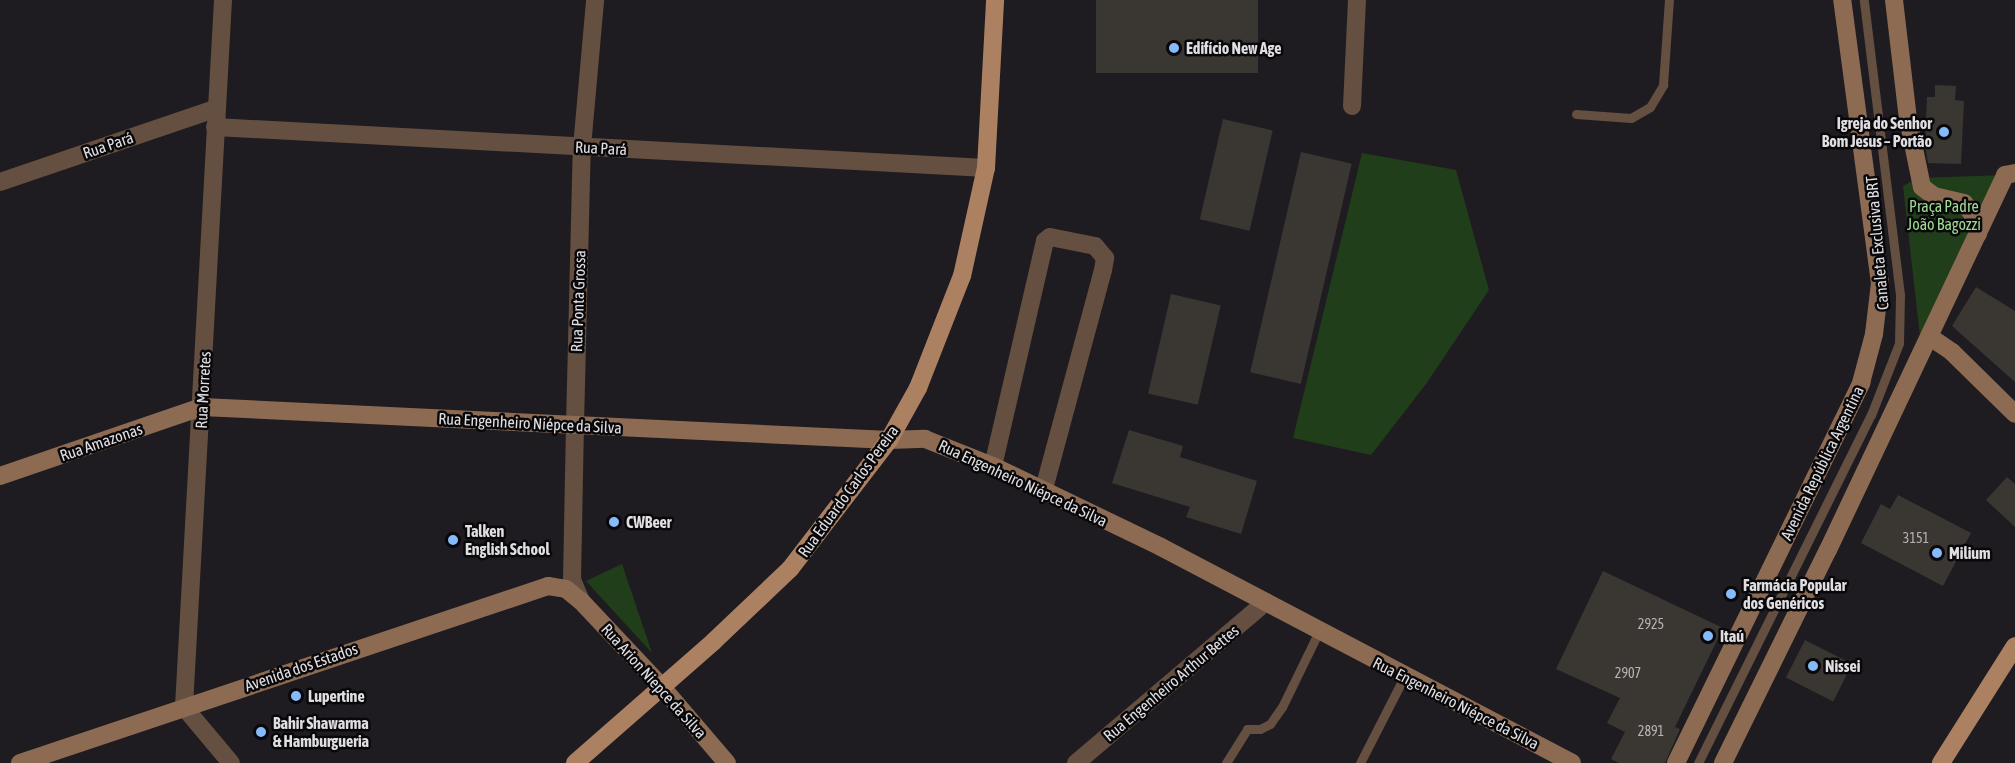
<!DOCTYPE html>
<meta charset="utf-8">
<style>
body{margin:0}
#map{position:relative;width:2015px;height:763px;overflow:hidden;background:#1e1c20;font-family:"Asap Condensed",sans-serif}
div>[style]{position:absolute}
.green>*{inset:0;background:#213e1a}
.building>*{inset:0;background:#3a3732;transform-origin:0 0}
.lane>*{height:9px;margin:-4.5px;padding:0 4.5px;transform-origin:4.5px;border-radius:4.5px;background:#644f40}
.street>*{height:18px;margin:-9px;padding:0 9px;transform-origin:9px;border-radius:9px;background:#644f40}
.secondary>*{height:18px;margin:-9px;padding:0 9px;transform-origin:9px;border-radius:9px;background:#8d6b53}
.primary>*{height:18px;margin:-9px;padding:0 9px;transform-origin:9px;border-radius:9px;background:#ac8161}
.dots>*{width:16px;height:16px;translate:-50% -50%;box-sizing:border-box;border:3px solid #080709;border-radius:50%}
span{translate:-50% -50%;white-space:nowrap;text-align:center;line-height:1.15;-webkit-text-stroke:5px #080709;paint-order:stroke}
.number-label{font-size:14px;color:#b6b4b5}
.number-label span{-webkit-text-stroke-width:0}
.poi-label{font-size:16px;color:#e0dee1;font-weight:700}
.left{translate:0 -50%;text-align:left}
.right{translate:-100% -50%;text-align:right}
.street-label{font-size:16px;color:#e0dee1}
.park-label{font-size:16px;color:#a0da93}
</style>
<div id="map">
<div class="green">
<div style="clip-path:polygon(1362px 153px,1456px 170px,1489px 290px,1426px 384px,1371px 455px,1293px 438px)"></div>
<div style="clip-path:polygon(2005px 175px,1922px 354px,1903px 186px,1918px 178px)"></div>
<div style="clip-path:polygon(622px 564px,652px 653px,586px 581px)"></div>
</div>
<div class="building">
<div style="left:1096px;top:0;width:162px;height:73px"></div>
<div style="clip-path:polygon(1935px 85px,1956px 86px,1955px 100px,1964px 101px,1961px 164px,1928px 163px,1925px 144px,1927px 97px,1935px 97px)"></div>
<div style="left:1223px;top:119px;width:51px;height:103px;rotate:13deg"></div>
<div style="left:1301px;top:152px;width:52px;height:226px;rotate:13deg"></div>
<div style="clip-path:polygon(1976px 287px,2015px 311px,2015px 382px,1952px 326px)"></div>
<div style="left:1171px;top:294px;width:51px;height:102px;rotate:13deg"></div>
<div style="clip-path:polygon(1129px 430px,1183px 446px,1180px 457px,1257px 481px,1241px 534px,1186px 517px,1190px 507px,1112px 483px)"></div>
<div style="clip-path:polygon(2007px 477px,2015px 484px,2015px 527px,1986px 500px)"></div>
<div style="clip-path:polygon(1898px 495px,1971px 533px,1943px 586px,1861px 543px,1881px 504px,1890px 509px)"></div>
<div style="clip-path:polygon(1603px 571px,1723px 628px,1675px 727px,1680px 729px,1665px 763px,1619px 763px,1611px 759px,1625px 732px,1607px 723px,1620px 698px,1556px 669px)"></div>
<div style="left:1805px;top:640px;width:53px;height:42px;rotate:27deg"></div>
</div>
<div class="lane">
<div style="left:1576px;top:114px;width:55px;rotate:4.2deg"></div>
<div style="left:1631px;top:118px;width:22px;rotate:-30deg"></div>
<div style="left:1650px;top:107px;width:26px;rotate:-59deg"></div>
<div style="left:1663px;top:85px;width:85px;rotate:-86deg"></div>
<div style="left:1226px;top:763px;width:40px;rotate:-58deg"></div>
<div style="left:1247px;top:729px;width:13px"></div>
<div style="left:1260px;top:729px;width:11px;rotate:-27deg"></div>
<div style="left:1270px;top:724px;width:21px;rotate:-55deg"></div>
<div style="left:1282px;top:707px;width:85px;rotate:-64deg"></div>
<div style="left:1360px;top:763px;width:97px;rotate:-62.9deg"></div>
<div style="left:1698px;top:763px;width:389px;rotate:-63.6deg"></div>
<div style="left:1871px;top:415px;width:77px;rotate:-68.7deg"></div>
<div style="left:1899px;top:343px;width:48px;rotate:-88.8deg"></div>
<div style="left:1900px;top:295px;width:297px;rotate:-97deg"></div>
</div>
<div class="street">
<div style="left:223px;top:0;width:708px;rotate:93.16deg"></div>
<div style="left:184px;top:707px;width:73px;rotate:50deg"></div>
<div style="left:1352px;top:106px;width:106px;rotate:-87.3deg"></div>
<div style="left:215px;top:127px;width:772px;rotate:3.04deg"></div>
<div style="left:0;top:182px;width:229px;rotate:-18.8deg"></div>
<div style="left:993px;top:466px;width:231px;rotate:-77deg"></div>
<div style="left:1045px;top:241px;width:6px;rotate:-39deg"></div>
<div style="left:1050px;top:237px;width:46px;rotate:11.3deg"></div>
<div style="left:1095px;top:246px;width:16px;rotate:50deg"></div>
<div style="left:1105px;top:258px;width:12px;rotate:99deg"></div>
<div style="left:1103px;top:270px;width:230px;rotate:105.1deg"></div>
<div style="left:581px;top:601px;width:23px;rotate:-113deg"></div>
<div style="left:572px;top:580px;width:155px;rotate:-88.9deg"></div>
<div style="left:575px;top:425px;width:278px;rotate:-88.6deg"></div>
<div style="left:582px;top:147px;width:148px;rotate:-84.9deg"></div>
<div style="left:1076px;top:763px;width:249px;rotate:-40.3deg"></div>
</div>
<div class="secondary">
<div style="left:1894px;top:0;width:120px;rotate:83.3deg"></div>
<div style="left:1908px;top:119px;width:69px;rotate:78.4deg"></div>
<div style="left:1922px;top:187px;width:15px;rotate:37deg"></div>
<div style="left:1934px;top:196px;width:31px;rotate:13deg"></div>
<div style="left:1964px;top:203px;width:21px;rotate:53deg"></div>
<div style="left:1977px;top:220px;width:14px;rotate:86deg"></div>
<div style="left:1930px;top:337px;width:27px;rotate:34deg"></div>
<div style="left:1952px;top:352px;width:88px;rotate:44.5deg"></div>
<div style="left:0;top:476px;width:213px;rotate:-18.9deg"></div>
<div style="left:202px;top:407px;width:688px;rotate:2.75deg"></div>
<div style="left:889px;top:440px;width:36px;rotate:-2deg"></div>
<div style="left:925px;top:439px;width:73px;rotate:21.7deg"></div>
<div style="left:993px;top:466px;width:187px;rotate:25.7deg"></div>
<div style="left:1161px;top:547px;width:464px;rotate:27.7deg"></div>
<div style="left:20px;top:763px;width:557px;rotate:-18.53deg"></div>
<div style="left:548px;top:586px;width:18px;rotate:9deg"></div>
<div style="left:566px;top:589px;width:19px;rotate:39deg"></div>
<div style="left:581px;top:601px;width:118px;rotate:46.7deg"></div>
<div style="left:662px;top:687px;width:100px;rotate:49.5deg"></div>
<div style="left:1676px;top:763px;width:423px;rotate:-64deg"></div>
<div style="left:1861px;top:383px;width:51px;rotate:-75.1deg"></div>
<div style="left:1874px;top:334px;width:51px;rotate:-83.3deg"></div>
<div style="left:1880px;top:283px;width:286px;rotate:-97.6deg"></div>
<div style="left:1723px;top:763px;width:237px;rotate:-63.8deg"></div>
<div style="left:1828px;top:550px;width:415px;rotate:-64.7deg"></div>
<div style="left:2005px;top:175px;width:10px;rotate:-11deg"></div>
</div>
<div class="primary">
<div style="left:575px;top:763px;width:184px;rotate:-41.2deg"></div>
<div style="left:713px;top:642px;width:106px;rotate:-43.5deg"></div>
<div style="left:790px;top:569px;width:163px;rotate:-52.5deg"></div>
<div style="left:889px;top:440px;width:60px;rotate:-60.9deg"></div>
<div style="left:918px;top:388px;width:120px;rotate:-68.6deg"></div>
<div style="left:962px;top:276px;width:111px;rotate:-77.5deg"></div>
<div style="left:986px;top:168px;width:168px;rotate:-86.9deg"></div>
<div style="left:1941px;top:763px;width:138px;rotate:-57.7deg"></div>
</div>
<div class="dots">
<div style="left:1174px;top:48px;background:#86bbfb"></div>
<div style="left:1944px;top:132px;background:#86bbfb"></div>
<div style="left:614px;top:522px;background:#86bbfb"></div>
<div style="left:453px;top:540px;background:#86bbfb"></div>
<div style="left:1937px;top:553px;background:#86bbfb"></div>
<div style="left:1731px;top:594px;background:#86bbfb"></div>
<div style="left:1708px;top:636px;background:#86bbfb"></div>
<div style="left:1813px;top:666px;background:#86bbfb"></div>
<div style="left:296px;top:696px;background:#86bbfb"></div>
<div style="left:261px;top:732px;background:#86bbfb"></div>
</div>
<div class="number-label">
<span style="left:1916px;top:538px">3151</span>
<span style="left:1651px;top:624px">2925</span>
<span style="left:1628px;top:673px">2907</span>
<span style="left:1651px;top:731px">2891</span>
</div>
<div class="poi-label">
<span class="left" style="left:1186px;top:48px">Edifício New Age</span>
<span class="right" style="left:1932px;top:132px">Igreja do Senhor<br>Bom Jesus – Portão</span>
<span class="left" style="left:626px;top:522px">CWBeer</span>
<span class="left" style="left:465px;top:540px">Talken<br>English School</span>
<span class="left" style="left:1949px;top:553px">Milium</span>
<span class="left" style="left:1743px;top:594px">Farmácia Popular<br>dos Genéricos</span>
<span class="left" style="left:1720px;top:636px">Itaú</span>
<span class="left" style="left:1825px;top:666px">Nissei</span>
<span class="left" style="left:308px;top:696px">Lupertine</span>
<span class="left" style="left:273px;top:732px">Bahir Shawarma<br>&amp; Hamburgueria</span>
</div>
<div class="street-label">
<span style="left:108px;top:145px;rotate:-19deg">Rua Pará</span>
<span style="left:601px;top:148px;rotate:3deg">Rua Pará</span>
<span style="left:1877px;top:243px;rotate:-95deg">Canaleta Exclusiva BRT</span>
<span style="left:578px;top:301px;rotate:-88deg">Rua Ponta Grossa</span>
<span style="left:203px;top:390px;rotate:-87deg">Rua Morretes</span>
<span style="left:530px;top:423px;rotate:3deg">Rua Engenheiro Niépce da Silva</span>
<span style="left:101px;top:442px;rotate:-19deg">Rua Amazonas</span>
<span style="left:1822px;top:463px;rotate:-64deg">Avenida República Argentina</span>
<span style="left:1023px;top:483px;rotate:25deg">Rua Engenheiro Niépce da Silva</span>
<span style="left:848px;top:491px;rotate:-54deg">Rua Eduardo Carlos Pereira</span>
<span style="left:301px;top:667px;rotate:-19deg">Avenida dos Estados</span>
<span style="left:654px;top:681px;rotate:48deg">Rua Arion Niepce da Silva</span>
<span style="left:1171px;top:683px;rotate:-40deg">Rua Engenheiro Arthur Bettes</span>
<span style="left:1456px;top:703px;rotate:27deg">Rua Engenheiro Niépce da Silva</span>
</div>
<div class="park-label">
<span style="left:1944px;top:215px">Praça Padre<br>João Bagozzi</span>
</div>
</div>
